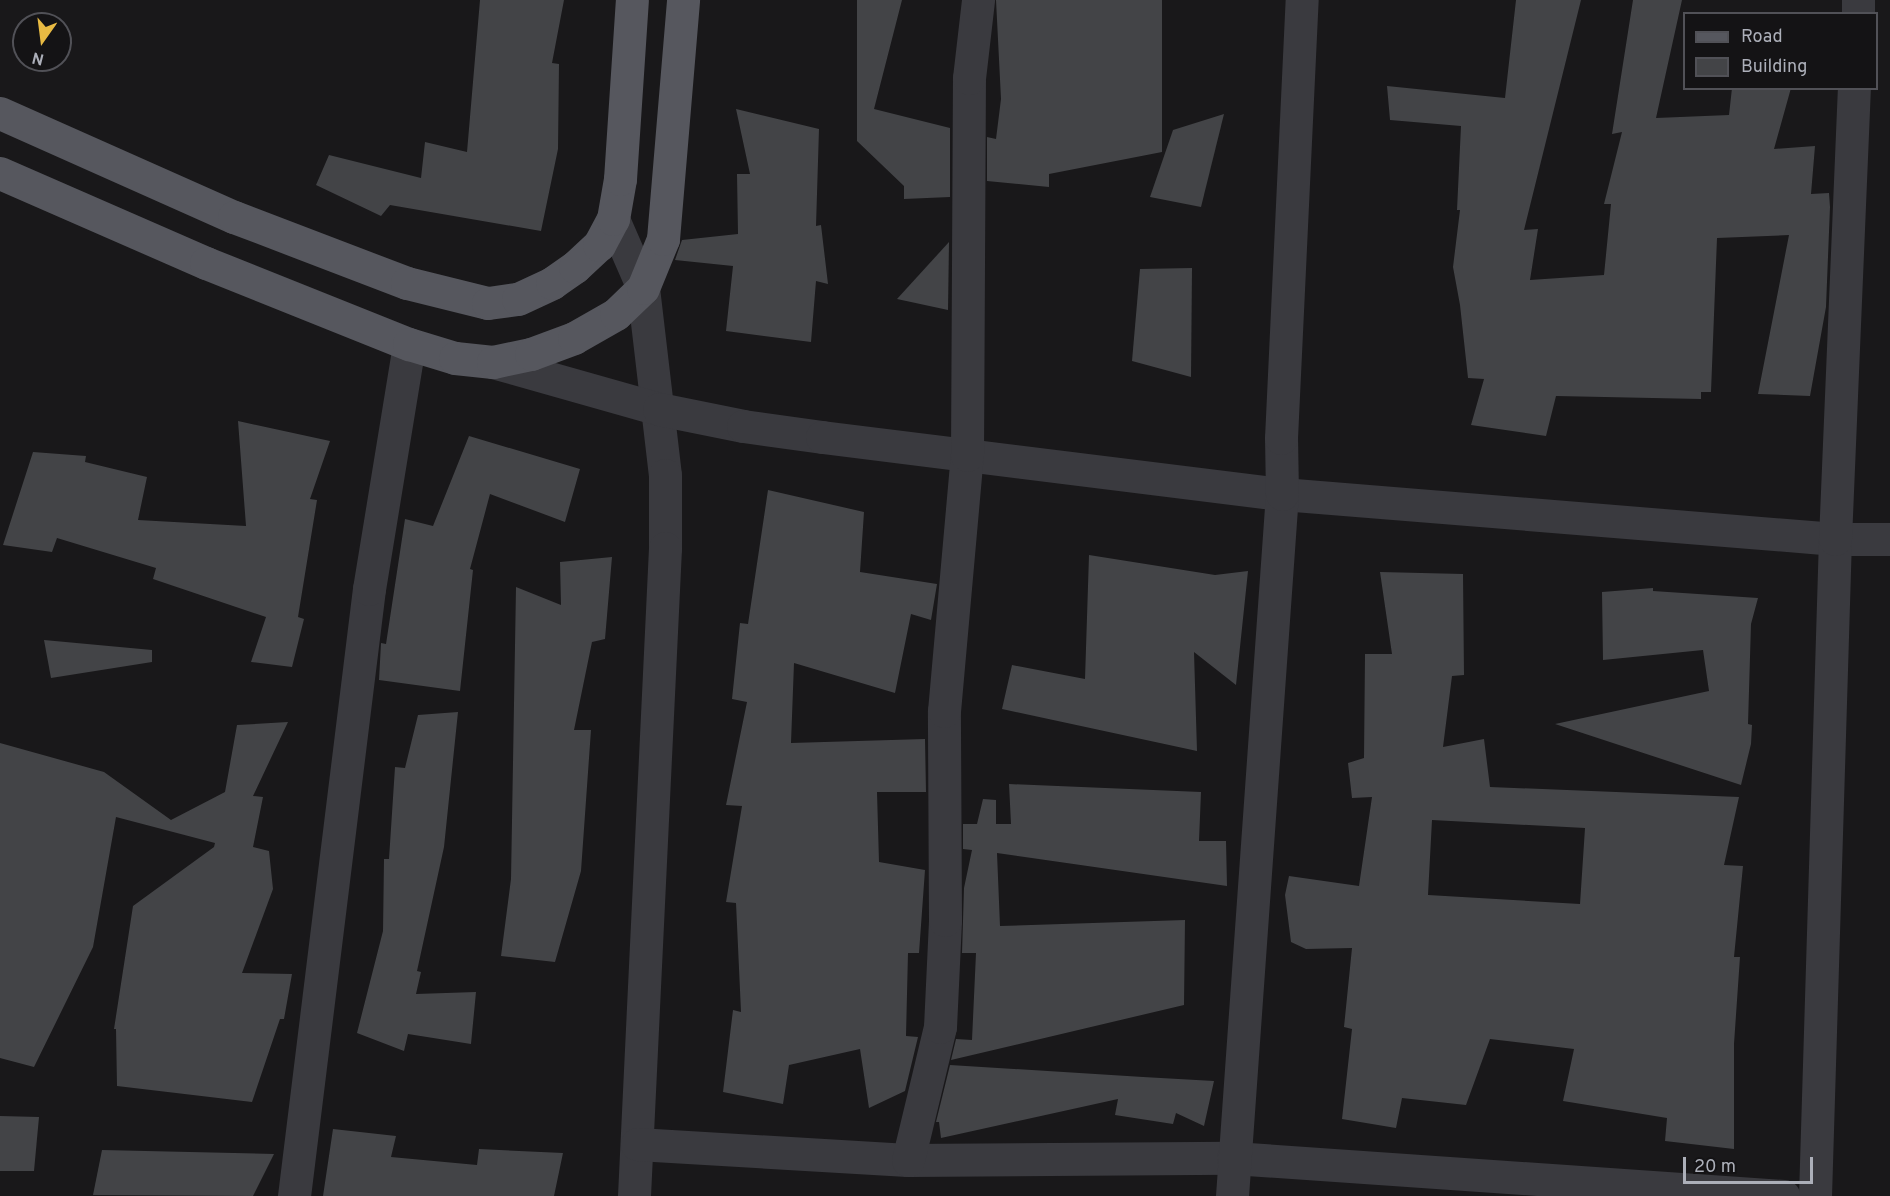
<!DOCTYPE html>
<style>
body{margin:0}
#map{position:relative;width:1890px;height:1196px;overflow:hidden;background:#19181a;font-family:Overpass,sans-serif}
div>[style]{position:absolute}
.building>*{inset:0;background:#434447}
.minor>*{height:33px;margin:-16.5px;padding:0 16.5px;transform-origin:16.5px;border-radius:16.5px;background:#3a3a3f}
.major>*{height:33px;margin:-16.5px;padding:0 16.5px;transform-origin:16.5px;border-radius:16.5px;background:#56575e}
span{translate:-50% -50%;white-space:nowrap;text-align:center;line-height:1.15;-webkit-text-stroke:6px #141315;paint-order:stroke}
.legend{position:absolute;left:1683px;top:12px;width:195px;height:78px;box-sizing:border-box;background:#141315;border:2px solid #515157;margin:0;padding:8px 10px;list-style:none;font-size:18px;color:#acafb9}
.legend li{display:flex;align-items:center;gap:12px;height:30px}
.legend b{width:30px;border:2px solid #515157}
.north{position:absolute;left:12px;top:12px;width:60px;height:60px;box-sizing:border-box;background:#141315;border:2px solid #515157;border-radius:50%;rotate:194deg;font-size:16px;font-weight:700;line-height:24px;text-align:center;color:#acafb9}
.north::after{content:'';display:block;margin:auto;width:21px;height:27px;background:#e8ba43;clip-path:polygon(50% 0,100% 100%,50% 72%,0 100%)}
.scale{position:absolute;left:1683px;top:1157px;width:130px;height:27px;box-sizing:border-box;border:3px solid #acafb9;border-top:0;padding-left:8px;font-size:18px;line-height:21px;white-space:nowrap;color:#acafb9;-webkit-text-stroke:4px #141315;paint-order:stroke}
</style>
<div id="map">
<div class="building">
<div style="clip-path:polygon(480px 0,564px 0,552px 63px,559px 64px,558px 149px,541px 231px,390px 205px,381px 216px,316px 185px,329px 155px,421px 178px,425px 142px,467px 152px)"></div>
<div style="clip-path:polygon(857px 0,902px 0,874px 109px,950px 128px,950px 197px,904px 199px,904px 186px,857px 141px)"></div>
<div style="clip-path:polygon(996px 0,1162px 0,1162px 152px,1049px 174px,1049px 187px,987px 181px,987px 137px,996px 139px,1001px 99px)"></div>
<div style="clip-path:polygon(1516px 0,1581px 0,1524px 230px,1538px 229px,1530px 280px,1604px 275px,1611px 204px,1604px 204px,1622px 132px,1612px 134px,1633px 0,1682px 0,1656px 118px,1729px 115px,1732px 88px,1791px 88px,1774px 149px,1815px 146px,1811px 194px,1829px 193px,1830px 207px,1826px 307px,1810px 396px,1758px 394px,1789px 235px,1717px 238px,1711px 392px,1701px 392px,1701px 399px,1556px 396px,1546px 436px,1471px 425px,1484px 379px,1468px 378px,1460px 305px,1453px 267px,1460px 210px,1457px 210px,1461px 126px,1390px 120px,1387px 86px,1505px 98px)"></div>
<div style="clip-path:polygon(736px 109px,819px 129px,816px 226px,821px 225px,828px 284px,816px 281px,811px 342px,726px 331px,733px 266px,675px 260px,682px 240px,738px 234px,737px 174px,750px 174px)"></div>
<div style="clip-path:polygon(1224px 114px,1201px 207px,1150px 197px,1173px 130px)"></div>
<div style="clip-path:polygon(949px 242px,948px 310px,897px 299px)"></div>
<div style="clip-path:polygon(1192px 268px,1191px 377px,1132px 361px,1140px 269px)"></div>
<div style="clip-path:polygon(238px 421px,330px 441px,310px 499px,317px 500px,298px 617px,304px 619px,292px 667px,251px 662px,266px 617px,153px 579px,156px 568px,57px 538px,52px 552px,3px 545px,33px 452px,86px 456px,85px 462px,147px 477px,138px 520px,246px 526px)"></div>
<div style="clip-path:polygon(469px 436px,580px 469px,565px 522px,490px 494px,470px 569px,473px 570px,460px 691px,379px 680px,381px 643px,386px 644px,405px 519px,433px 526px)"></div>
<div style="clip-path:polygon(768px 490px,864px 512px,860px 572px,937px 584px,931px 620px,911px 614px,895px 693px,794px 663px,791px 743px,925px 739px,926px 792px,877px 792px,879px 862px,925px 870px,919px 953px,908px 953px,906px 1036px,918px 1037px,905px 1091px,869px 1108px,860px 1049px,789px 1065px,783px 1104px,723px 1092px,733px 1010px,741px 1012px,736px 903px,726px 902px,742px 806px,726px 805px,747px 702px,732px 699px,740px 623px,748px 624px)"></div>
<div style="clip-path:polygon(1089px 555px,1215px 575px,1248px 571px,1236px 685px,1194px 652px,1197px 751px,1002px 709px,1012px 665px,1085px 679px)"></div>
<div style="clip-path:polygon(612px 557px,605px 639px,592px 642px,574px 730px,591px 730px,581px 871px,555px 962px,501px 956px,511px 879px,516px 587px,561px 605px,560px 562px)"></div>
<div style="clip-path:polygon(evenodd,1380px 572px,1463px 574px,1464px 675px,1452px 676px,1443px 747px,1484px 739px,1490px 787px,1739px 797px,1724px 865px,1743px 866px,1734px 957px,1740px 957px,1734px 1044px,1734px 1149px,1665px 1141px,1667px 1118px,1563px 1101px,1574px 1049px,1490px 1039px,1466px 1105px,1402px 1098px,1396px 1128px,1342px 1119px,1352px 1029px,1344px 1027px,1352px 948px,1306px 949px,1291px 942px,1285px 895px,1289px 876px,1359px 886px,1372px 797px,1352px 798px,1348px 763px,1364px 758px,1365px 654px,1392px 654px,1380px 572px,1432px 820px,1585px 828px,1580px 904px,1428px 895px,1432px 820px)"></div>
<div style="clip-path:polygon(1653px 588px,1653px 591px,1758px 598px,1751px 624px,1748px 724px,1752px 725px,1751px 744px,1741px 785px,1555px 724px,1709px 691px,1703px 650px,1603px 660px,1602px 592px)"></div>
<div style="clip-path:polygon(44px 640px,152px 650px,152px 662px,51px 678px)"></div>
<div style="clip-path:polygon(458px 712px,444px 847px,417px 971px,421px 972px,416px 994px,476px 992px,471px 1044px,408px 1034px,404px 1051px,357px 1033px,383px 931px,384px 859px,389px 859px,395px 767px,405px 768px,418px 715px)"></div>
<div style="clip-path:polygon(288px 722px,253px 796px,263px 797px,253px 847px,269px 851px,273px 889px,242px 973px,292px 974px,284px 1019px,280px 1019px,252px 1102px,117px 1086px,116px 1029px,114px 1029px,133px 906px,214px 847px,215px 843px,116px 817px,93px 947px,34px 1067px,0 1058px,0 743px,104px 772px,171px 820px,225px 792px,237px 725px)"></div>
<div style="clip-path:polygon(1009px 784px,1201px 792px,1199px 841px,1226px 841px,1227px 886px,997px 853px,1000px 926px,1185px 920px,1184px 1005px,951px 1060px,956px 1039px,972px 1040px,976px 953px,962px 953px,964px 888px,972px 850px,963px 849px,963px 824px,977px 824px,983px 799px,996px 800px,996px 824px,1011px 824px)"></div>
<div style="clip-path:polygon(950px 1065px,1143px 1077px,1214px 1081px,1204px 1126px,1176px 1113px,1173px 1124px,1115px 1115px,1118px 1099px,941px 1138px,939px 1122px,936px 1122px)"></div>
<div style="clip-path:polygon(0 1116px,39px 1117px,34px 1171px,0 1171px)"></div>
<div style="clip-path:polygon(333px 1129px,396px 1136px,391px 1157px,477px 1165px,479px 1149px,563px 1153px,554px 1196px,323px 1196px)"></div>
<div style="clip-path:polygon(102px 1150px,274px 1154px,253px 1196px,93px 1195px)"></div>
</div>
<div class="minor">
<div style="left:1858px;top:14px;width:14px;rotate:-90deg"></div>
<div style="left:613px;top:219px;width:75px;rotate:66.5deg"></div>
<div style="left:643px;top:288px;width:188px;rotate:83.3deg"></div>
<div style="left:665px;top:475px;width:73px;rotate:90deg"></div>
<div style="left:665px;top:548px;width:649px;rotate:92.74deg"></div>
<div style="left:493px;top:362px;width:173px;rotate:15.8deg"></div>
<div style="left:659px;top:409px;width:86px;rotate:11.4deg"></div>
<div style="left:743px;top:426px;width:80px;rotate:7.9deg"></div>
<div style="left:822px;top:437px;width:464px;rotate:7.1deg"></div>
<div style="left:1282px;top:494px;width:555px;rotate:4.65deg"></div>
<div style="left:1835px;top:539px;width:55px"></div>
<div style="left:637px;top:1144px;width:271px;rotate:3.4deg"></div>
<div style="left:908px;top:1160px;width:325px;rotate:-0.4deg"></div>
<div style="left:1233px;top:1158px;width:552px;rotate:3.95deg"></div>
<div style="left:908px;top:1160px;width:137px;rotate:-76.5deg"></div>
<div style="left:940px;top:1027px;width:107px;rotate:-87.3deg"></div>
<div style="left:945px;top:920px;width:209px;rotate:-90.3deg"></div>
<div style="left:944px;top:711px;width:257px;rotate:-84.9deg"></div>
<div style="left:967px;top:455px;width:377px;rotate:-89.7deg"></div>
<div style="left:969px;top:78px;width:79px;rotate:-83.4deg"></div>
<div style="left:294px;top:1196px;width:612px;rotate:-82.96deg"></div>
<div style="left:369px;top:589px;width:248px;rotate:-80.7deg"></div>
<div style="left:1232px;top:1196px;width:704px;rotate:-85.93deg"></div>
<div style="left:1282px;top:494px;width:56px;rotate:-91deg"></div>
<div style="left:1281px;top:438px;width:439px;rotate:-87.3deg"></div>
<div style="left:1815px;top:1196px;width:657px;rotate:-88.26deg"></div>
<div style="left:1835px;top:539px;width:451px;rotate:-87.6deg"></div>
</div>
<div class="major">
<div style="left:0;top:113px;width:256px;rotate:24deg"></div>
<div style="left:234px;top:217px;width:185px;rotate:20.9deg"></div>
<div style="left:407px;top:283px;width:83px;rotate:13.9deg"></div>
<div style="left:488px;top:303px;width:30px;rotate:-8deg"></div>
<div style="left:518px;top:299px;width:38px;rotate:-25deg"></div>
<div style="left:552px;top:283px;width:28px;rotate:-35deg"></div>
<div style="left:575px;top:267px;width:33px;rotate:-43deg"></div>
<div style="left:599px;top:245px;width:30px;rotate:-62deg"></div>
<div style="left:613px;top:219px;width:41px;rotate:-80.1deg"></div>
<div style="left:620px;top:179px;width:179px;rotate:-86.2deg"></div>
<div style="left:0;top:173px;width:225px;rotate:23.6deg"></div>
<div style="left:206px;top:263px;width:219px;rotate:21.8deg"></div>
<div style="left:409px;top:344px;width:48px;rotate:16.9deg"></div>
<div style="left:455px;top:358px;width:38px;rotate:6deg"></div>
<div style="left:493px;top:362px;width:39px;rotate:-12deg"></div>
<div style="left:531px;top:354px;width:46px;rotate:-20.4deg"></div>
<div style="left:574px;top:338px;width:48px;rotate:-29.7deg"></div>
<div style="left:616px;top:314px;width:37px;rotate:-44deg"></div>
<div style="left:643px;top:288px;width:53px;rotate:-67.8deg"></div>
<div style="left:663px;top:239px;width:240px;rotate:-85.2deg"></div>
</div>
<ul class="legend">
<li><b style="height:8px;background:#56575e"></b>Road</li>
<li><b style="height:16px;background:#434447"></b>Building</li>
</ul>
<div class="north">N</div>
<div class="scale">20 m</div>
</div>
